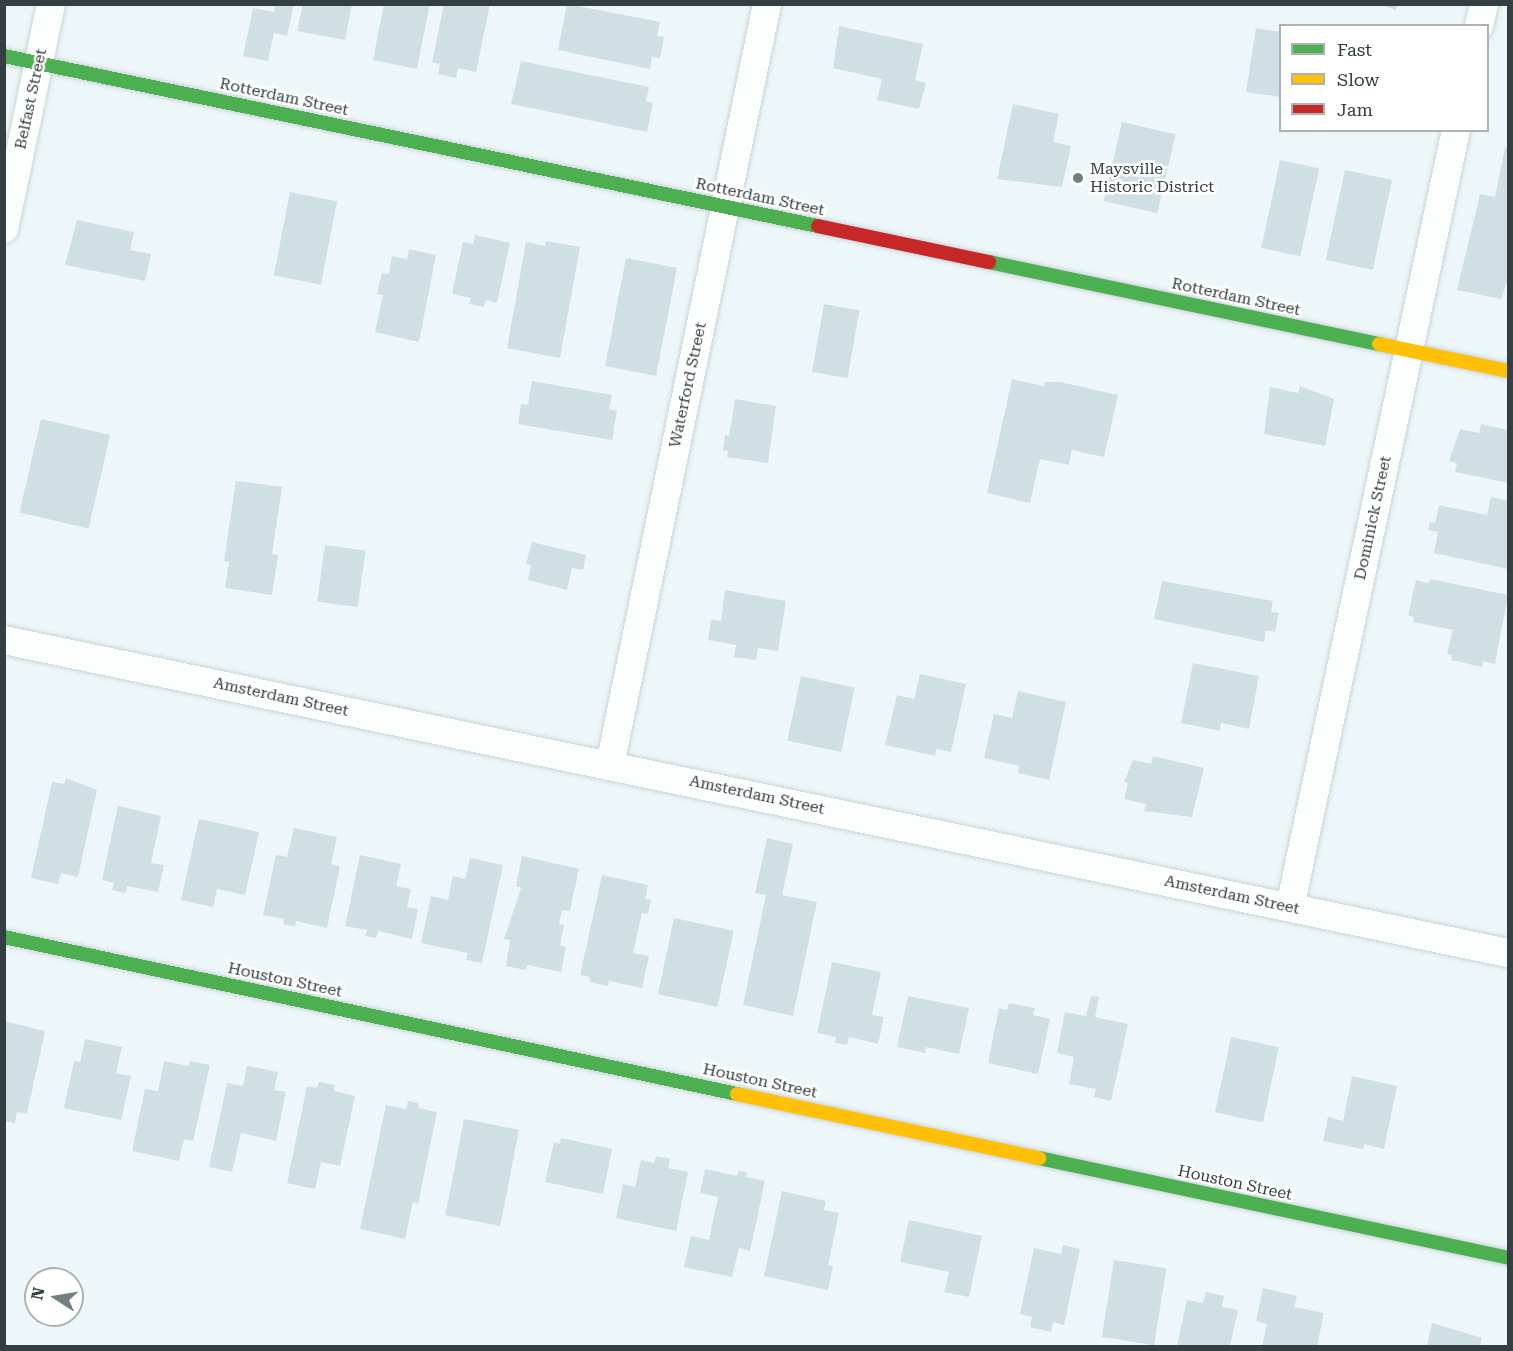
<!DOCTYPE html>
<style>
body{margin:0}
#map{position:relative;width:1513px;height:1351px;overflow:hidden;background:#edf7fa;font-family:"Roboto Serif",serif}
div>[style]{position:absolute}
.building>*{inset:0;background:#cfdfe4;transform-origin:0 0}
.roads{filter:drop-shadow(0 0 2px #cad4d7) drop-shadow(0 0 2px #cad4d7)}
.street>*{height:28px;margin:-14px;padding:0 14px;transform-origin:14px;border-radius:14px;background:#fcfefe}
.fast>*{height:14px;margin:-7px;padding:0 7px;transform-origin:7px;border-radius:7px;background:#4caf50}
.slow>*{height:14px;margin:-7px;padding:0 7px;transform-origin:7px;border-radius:7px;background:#ffc107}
.jam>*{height:14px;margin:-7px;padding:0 7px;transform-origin:7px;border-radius:7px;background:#c62828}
.dots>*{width:16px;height:16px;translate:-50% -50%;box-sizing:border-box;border:3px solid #fff;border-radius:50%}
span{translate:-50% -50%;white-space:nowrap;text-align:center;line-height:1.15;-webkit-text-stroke:5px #fff;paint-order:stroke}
.street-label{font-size:16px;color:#333f42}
.poi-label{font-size:16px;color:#333f42}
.left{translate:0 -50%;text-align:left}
.frame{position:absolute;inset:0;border:6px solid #333f42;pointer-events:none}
.legend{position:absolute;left:1279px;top:24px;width:210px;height:108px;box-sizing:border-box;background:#fff;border:2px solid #adb2b3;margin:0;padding:8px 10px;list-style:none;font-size:18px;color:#333f42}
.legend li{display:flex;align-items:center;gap:12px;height:30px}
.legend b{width:30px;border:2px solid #adb2b3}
.north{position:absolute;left:24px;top:1267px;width:60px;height:60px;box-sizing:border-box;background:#fff;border:2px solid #adb2b3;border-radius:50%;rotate:282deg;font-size:16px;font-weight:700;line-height:24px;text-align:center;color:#333f42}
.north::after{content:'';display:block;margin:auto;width:21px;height:27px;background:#747f82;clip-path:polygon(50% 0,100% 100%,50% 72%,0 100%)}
</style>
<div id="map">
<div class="building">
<div style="clip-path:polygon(275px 4px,294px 4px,287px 36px,274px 33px,268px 61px,243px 56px,253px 8px,274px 12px)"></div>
<div style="clip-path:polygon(303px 4px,352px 4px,345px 40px,297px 31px)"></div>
<div style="clip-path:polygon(384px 4px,430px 4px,417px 69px,373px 60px)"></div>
<div style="clip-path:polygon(444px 4px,490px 4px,476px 72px,458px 68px,456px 78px,438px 74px,440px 64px,432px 62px)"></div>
<div style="clip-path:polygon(567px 4px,660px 22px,657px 36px,664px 37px,660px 58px,652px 57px,650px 69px,558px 50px)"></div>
<div style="clip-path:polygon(1377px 4px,1398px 4px,1396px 10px)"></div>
<div style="clip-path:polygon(839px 26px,923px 44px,915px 80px,926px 83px,919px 109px,877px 100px,882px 79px,833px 68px)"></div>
<div style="clip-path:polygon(1256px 28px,1280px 32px,1280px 97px,1246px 92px)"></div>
<div style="clip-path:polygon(521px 61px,649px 87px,646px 101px,653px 103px,647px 132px,511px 104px)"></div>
<div style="clip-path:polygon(1013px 104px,1059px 114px,1053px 142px,1071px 146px,1062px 187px,997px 179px)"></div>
<div style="left:1122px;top:122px;width:55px;height:81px;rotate:13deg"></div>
<div style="clip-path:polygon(1505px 147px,1508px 148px,1508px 278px,1501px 299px,1457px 290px,1480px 194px,1495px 197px)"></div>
<div style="left:1280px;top:160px;width:40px;height:90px;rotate:12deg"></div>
<div style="left:1345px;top:170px;width:48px;height:92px;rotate:12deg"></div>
<div style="left:290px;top:192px;width:48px;height:85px;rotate:11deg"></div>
<div style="clip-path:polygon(77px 220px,134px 232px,130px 250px,151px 254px,145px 281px,65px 265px)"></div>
<div style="clip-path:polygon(475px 235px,510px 243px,497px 303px,486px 300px,484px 307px,469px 304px,471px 298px,452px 294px,463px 242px,473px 244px)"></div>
<div style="clip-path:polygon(546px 241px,580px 247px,560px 358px,507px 348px,526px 242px,545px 246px)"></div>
<div style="clip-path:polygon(409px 249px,436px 255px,419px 342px,375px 332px,383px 295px,377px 294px,382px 273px,389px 274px,392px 256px,407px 259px)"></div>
<div style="left:626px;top:258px;width:52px;height:110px;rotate:11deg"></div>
<div style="left:824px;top:304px;width:36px;height:69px;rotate:10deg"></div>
<div style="clip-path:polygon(1012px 379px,1044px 386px,1045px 382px,1060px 382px,1118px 395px,1104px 457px,1072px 450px,1069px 465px,1040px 459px,1030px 503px,987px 493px)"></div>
<div style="clip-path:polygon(532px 381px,612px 395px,609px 409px,617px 411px,612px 440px,518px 424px,521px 404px,528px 405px)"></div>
<div style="clip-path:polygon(1300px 386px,1334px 399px,1325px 446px,1264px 434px,1270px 387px,1298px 393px)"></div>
<div style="clip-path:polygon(735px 399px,776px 406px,768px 463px,727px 457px,728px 451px,723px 450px,725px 435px,729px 436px)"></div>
<div style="left:41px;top:419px;width:71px;height:96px;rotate:13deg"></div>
<div style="clip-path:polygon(1481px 424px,1507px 430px,1508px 483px,1455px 472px,1457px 463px,1449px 461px,1460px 429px,1479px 433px)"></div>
<div style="clip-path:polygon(236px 481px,282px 487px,272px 554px,278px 555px,272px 595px,225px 588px,229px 562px,224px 561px)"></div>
<div style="clip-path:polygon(1491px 497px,1508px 501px,1508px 569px,1434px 553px,1438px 532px,1428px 530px,1430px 522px,1435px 523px,1439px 505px,1487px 515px)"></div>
<div style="clip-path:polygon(532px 542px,586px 555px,583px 570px,572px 568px,567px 590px,528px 580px,531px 565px,526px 564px)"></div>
<div style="left:325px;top:545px;width:41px;height:57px;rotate:8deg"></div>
<div style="clip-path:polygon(1430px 579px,1508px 595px,1495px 664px,1483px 661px,1482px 667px,1451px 660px,1452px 655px,1447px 654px,1453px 630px,1413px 622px,1414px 617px,1408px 615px,1416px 580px,1429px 583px)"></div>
<div style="clip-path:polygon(1162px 581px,1273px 601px,1271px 612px,1279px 613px,1275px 632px,1266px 630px,1264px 642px,1154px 619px)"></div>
<div style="clip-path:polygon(725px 590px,786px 601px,778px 651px,758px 648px,756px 660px,734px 657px,736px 645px,708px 640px,711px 620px,721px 621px)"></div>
<div style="clip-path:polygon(1193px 663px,1259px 676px,1249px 729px,1221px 723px,1220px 731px,1181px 723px)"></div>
<div style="clip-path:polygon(920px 674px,966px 684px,951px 752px,936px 749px,935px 756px,885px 745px,897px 695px,914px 699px)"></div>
<div style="left:801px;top:676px;width:55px;height:66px;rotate:12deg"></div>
<div style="clip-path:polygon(1018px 691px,1066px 702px,1049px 780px,1018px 773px,1019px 766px,984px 758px,994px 714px,1012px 718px)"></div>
<div style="clip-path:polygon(1153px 756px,1204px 768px,1192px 817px,1144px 811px,1146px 804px,1124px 799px,1128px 783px,1124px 782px,1133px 760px,1151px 764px)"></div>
<div style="clip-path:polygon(66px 778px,97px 790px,78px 877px,61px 873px,58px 884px,31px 878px,52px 782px,64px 784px)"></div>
<div style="clip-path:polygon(118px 806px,161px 816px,151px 863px,164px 865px,158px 892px,127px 886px,126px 893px,112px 890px,114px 883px,102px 880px)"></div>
<div style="clip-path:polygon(199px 819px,259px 832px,245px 895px,217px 889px,213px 907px,181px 900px)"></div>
<div style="clip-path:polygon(294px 828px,337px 837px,331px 864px,340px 866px,327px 928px,296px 921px,295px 927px,283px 924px,284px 919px,263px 915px,276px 855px,287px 857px)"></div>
<div style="clip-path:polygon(767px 838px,793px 844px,782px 895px,817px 902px,793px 1016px,743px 1005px,766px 895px,755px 893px)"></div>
<div style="clip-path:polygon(360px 855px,401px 864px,396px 886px,411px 889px,407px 907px,418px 909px,412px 939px,378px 931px,376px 938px,365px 936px,367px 930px,345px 926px)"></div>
<div style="clip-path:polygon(522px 856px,579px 869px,570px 911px,562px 910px,559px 924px,564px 925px,560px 945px,566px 947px,561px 972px,527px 965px,526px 970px,506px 966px,510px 940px,504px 939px,521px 888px,516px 886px)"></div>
<div style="clip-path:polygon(470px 858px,503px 865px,482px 963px,466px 960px,468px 953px,421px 943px,431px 896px,448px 900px,453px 876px,465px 879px)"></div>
<div style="clip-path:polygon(602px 875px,648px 885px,645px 899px,651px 900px,648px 914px,642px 913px,633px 953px,649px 956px,642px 988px,609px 981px,608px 986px,590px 982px,590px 977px,580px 975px)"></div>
<div style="left:674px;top:918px;width:61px;height:78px;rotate:12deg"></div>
<div style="clip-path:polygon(832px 962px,881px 972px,872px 1015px,884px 1017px,878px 1044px,849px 1037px,847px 1045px,835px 1043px,836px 1037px,817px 1033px)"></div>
<div style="clip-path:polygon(908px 996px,969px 1008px,959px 1054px,926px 1047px,925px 1053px,897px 1047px)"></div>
<div style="clip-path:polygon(1091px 996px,1099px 997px,1095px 1017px,1128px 1024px,1111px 1101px,1094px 1097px,1096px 1089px,1069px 1084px,1074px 1057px,1057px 1053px,1065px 1012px,1086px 1016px)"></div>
<div style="clip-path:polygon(1009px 1003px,1035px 1008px,1033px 1015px,1050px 1019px,1038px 1074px,988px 1063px,999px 1008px,1007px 1010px)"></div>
<div style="clip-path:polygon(4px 1021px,45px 1031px,27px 1114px,17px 1112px,15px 1123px,4px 1121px)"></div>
<div style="left:1231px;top:1037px;width:49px;height:77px;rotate:12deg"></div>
<div style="clip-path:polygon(85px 1039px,122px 1047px,116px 1073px,131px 1076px,121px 1120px,64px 1108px,74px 1061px,80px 1062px)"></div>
<div style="clip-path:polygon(164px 1061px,189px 1066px,190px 1061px,210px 1065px,193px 1141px,184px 1139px,179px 1161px,132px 1151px,145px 1089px,158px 1091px)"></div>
<div style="clip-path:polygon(247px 1066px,278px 1072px,274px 1090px,286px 1092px,276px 1141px,241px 1133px,232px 1172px,209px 1167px,227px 1083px,243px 1086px)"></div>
<div style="clip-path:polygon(1352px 1076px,1397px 1086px,1384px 1149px,1364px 1144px,1363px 1149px,1323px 1141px,1328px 1117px,1343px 1121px)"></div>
<div style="clip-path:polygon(319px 1082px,335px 1085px,334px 1091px,355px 1096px,340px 1166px,321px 1162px,315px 1189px,287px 1183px,307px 1086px,317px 1088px)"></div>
<div style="clip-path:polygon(408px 1101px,419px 1103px,418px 1108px,437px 1112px,418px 1204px,413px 1202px,405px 1239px,360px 1229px,386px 1105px,406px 1109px)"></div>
<div style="left:464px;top:1119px;width:56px;height:98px;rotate:11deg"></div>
<div style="clip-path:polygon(561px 1138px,612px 1149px,603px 1194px,545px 1182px,554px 1142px,560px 1144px)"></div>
<div style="clip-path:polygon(656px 1156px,670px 1159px,668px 1168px,688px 1172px,676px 1231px,616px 1218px,623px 1184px,635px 1187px,641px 1160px,654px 1163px)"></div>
<div style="clip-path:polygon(705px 1169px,737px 1176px,738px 1171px,747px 1172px,746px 1177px,765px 1181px,750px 1251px,739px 1248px,732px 1277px,684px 1267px,691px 1236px,709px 1240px,718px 1197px,700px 1193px)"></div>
<div style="clip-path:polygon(782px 1191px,826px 1201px,824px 1210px,839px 1213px,828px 1265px,833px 1266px,828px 1290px,764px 1276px)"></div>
<div style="clip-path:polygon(909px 1220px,982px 1236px,969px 1297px,944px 1292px,949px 1272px,900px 1262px)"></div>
<div style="clip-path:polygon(1063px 1245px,1080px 1249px,1064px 1325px,1053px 1322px,1051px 1332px,1030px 1327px,1032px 1317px,1020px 1314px,1034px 1248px,1061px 1254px)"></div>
<div style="left:1114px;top:1260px;width:53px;height:78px;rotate:9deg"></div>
<div style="clip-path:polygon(1263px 1288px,1297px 1296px,1294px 1307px,1324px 1313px,1317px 1346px,1262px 1346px,1267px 1324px,1256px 1321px)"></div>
<div style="clip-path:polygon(1206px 1292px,1224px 1296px,1222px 1307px,1238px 1310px,1230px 1346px,1177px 1346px,1187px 1300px,1203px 1303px)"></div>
<div style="clip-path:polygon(1432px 1323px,1482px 1338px,1480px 1346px,1427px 1346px)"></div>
</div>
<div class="roads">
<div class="street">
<div style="left:1479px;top:26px;width:23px;rotate:-77deg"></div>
<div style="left:4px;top:229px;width:230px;rotate:-78.2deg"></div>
<div style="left:4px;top:640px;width:1536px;rotate:11.76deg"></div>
<div style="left:610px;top:765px;width:777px;rotate:-78.34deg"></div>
<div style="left:1290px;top:907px;width:795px;rotate:-77.94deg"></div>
</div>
<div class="fast">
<div style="left:4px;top:56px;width:832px;rotate:11.8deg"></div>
<div style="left:989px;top:262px;width:399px;rotate:11.9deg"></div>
<div style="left:4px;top:937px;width:750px;rotate:12.09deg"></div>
<div style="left:1039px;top:1158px;width:480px;rotate:12deg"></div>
</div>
<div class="slow">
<div style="left:1379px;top:344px;width:132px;rotate:11.8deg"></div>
<div style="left:737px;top:1094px;width:309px;rotate:12deg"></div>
</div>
<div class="jam">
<div style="left:818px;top:226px;width:175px;rotate:11.9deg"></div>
</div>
</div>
<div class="dots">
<div style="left:1078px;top:178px;background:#747f82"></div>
</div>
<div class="street-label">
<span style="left:284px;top:97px;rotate:12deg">Rotterdam Street</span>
<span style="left:31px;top:99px;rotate:-78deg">Belfast Street</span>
<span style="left:760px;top:197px;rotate:12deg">Rotterdam Street</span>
<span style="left:1236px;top:297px;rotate:12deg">Rotterdam Street</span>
<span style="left:688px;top:385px;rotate:-78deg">Waterford Street</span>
<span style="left:1373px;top:518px;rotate:-78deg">Dominick Street</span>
<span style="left:281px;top:697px;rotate:12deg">Amsterdam Street</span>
<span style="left:757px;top:795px;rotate:12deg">Amsterdam Street</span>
<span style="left:1232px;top:895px;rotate:12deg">Amsterdam Street</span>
<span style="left:285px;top:980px;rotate:12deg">Houston Street</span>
<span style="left:760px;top:1081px;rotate:12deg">Houston Street</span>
<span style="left:1235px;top:1183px;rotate:12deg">Houston Street</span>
</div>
<div class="poi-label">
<span class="left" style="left:1090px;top:178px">Maysville<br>Historic District</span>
</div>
<div class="frame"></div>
<ul class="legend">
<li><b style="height:8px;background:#4caf50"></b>Fast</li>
<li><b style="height:8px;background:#ffc107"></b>Slow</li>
<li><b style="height:8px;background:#c62828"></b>Jam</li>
</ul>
<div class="north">N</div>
</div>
